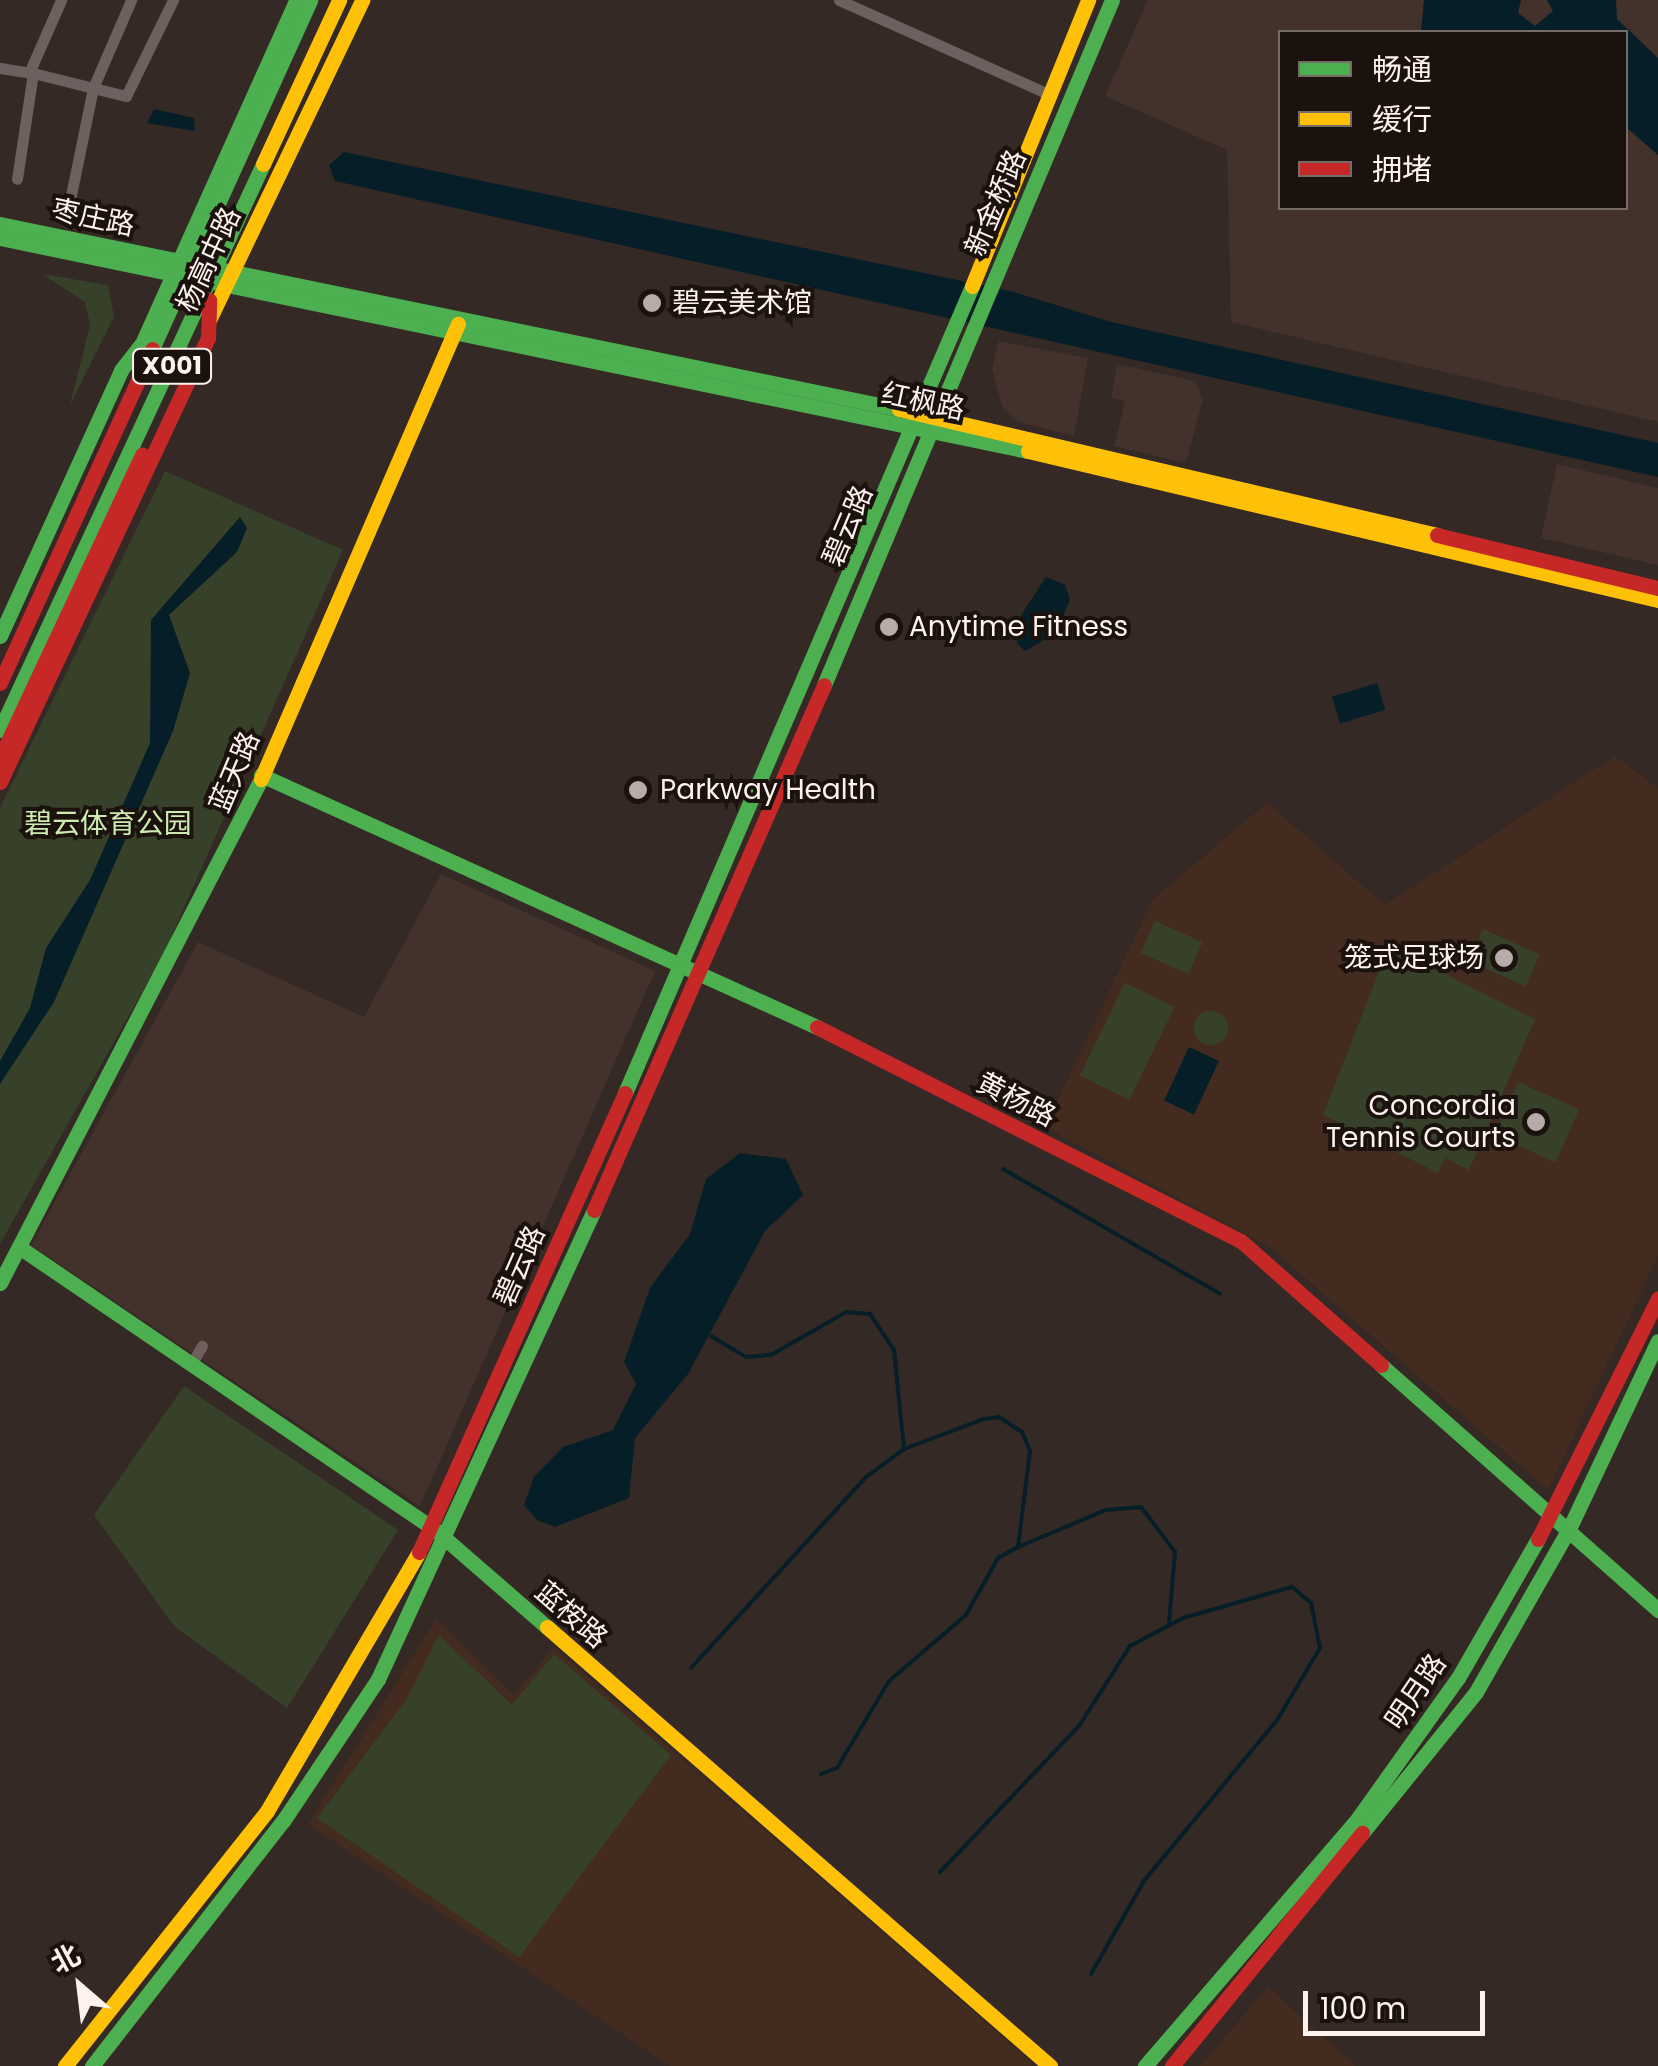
<!DOCTYPE html>
<meta charset="utf-8">
<style>
body{margin:0}
#map{position:relative;width:1658px;height:2066px;overflow:hidden;background:#342924;font-family:Poppins,"Noto Sans SC",sans-serif}
div>[style]{position:absolute}
.commercial>*{inset:0;background:#43312b}
.built>*{inset:0;background:#442b20}
.green>*{inset:0;background:#37412a;transform-origin:0 0}
.round{border-radius:50%}
.water>*{inset:0;background:#051e27;transform-origin:0 0}
.stream>*{height:4px;margin:-2px;padding:0 2px;transform-origin:2px;border-radius:2px;background:#051e27}
.street>*{height:11px;margin:-5.5px;padding:0 5.5px;transform-origin:5.5px;border-radius:5.5px;background:#6d605e}
.fast>*{height:15px;margin:-7.5px;padding:0 7.5px;transform-origin:7.5px;border-radius:7.5px;background:#4caf50}
.slow>*{height:15px;margin:-7.5px;padding:0 7.5px;transform-origin:7.5px;border-radius:7.5px;background:#ffc107}
.jam>*{height:15px;margin:-7.5px;padding:0 7.5px;transform-origin:7.5px;border-radius:7.5px;background:#c62828}
.dots>*{width:28px;height:28px;translate:-50% -50%;box-sizing:border-box;border:5px solid #1b110d;border-radius:50%}
span{translate:-50% -50%;white-space:nowrap;text-align:center;line-height:1.15;-webkit-text-stroke:8px #1b110d;paint-order:stroke}
.shield-label span{padding:2px 8px;background:#1b110d;border:2px solid;border-radius:8px;-webkit-text-stroke-width:0}
.shield-label{font-size:25px;color:#fdf2ed;font-weight:700}
.street-label{font-size:28px;color:#fdf2ed}
.poi-label{font-size:28px;color:#fdf2ed}
.left{translate:0 -50%;text-align:left}
.right{translate:-100% -50%;text-align:right}
.park-label{font-size:28px;color:#ccebb1}
.legend{position:absolute;left:1278px;top:30px;width:350px;height:180px;box-sizing:border-box;background:#1b110d;border:2px solid #756b67;margin:0;padding:12px 18px;list-style:none;font-size:30px;color:#fdf2ed}
.legend li{display:flex;align-items:center;gap:20px;height:50px}
.legend b{width:50px;border:2px solid #756b67}
.north{position:absolute;left:30px;top:1936px;width:100px;height:100px;-webkit-text-stroke:8px #1b110d;paint-order:stroke;rotate:332deg;font-size:28px;font-weight:700;line-height:40px;text-align:center;color:#fdf2ed}
.north::after{content:'';display:block;margin:auto;width:35px;height:45px;background:#fdf2ed;clip-path:polygon(50% 0,100% 100%,50% 72%,0 100%)}
.scale{position:absolute;left:1303px;top:1991px;width:182px;height:45px;box-sizing:border-box;border:5px solid #fdf2ed;border-top:0;padding-left:12px;font-size:30px;line-height:35px;white-space:nowrap;color:#fdf2ed;-webkit-text-stroke:8px #1b110d;paint-order:stroke}
</style>
<div id="map">
<div class="commercial">
<div style="clip-path:polygon(evenodd,1148px 0,1658px 0,1658px 422px,1231px 322px,1227px 150px,1105px 96px,1148px 0,1280px 32px,1626px 32px,1626px 208px,1280px 208px,1280px 32px)"></div>
<div style="clip-path:polygon(999px 341px,1088px 358px,1074px 436px,1016px 421px,1003px 408px,992px 369px)"></div>
<div style="clip-path:polygon(1117px 364px,1195px 381px,1203px 400px,1186px 463px,1114px 446px,1125px 401px,1111px 398px)"></div>
<div style="clip-path:polygon(1557px 464px,1658px 488px,1658px 565px,1541px 538px)"></div>
<div style="clip-path:polygon(441px 874px,655px 971px,420px 1506px,31px 1245px,198px 942px,364px 1017px)"></div>
</div>
<div class="built">
<div style="clip-path:polygon(1615px 756px,1658px 788px,1658px 1256px,1548px 1490px,1269px 1246px,1045px 1127px,1153px 899px,1267px 803px,1385px 905px)"></div>
<div style="clip-path:polygon(436px 1619px,514px 1696px,553px 1647px,1036px 2066px,670px 2066px,308px 1824px)"></div>
<div style="clip-path:polygon(1268px 1987px,1356px 2066px,1200px 2066px)"></div>
</div>
<div class="green">
<div style="clip-path:polygon(42px 274px,108px 285px,114px 317px,70px 405px,90px 325px,85px 302px)"></div>
<div style="clip-path:polygon(165px 471px,343px 550px,162px 957px,0 1244px,0 808px)"></div>
<div style="left:1155px;top:921px;width:52px;height:35px;rotate:24deg"></div>
<div style="left:1483px;top:929px;width:62px;height:35px;rotate:24deg"></div>
<div style="clip-path:polygon(1389px 946px,1535px 1019px,1469px 1170px,1445px 1158px,1438px 1173px,1323px 1115px)"></div>
<div style="left:1125px;top:983px;width:55px;height:103px;rotate:26deg"></div>
<div class="round" style="left:1194px;top:1011px;width:34px;height:34px"></div>
<div style="left:1518px;top:1082px;width:67px;height:58px;rotate:24deg"></div>
<div style="clip-path:polygon(184px 1386px,398px 1530px,287px 1708px,175px 1627px,94px 1515px)"></div>
<div style="clip-path:polygon(439px 1635px,512px 1705px,554px 1654px,671px 1755px,519px 1957px,317px 1818px,407px 1699px)"></div>
</div>
<div class="water">
<div style="clip-path:polygon(1424px 0,1521px 0,1518px 13px,1535px 26px,1553px 11px,1547px 0,1616px 0,1617px 19px,1658px 58px,1658px 155px,1626px 127px,1626px 32px,1421px 32px)"></div>
<div style="clip-path:polygon(154px 109px,194px 118px,195px 131px,147px 123px)"></div>
<div style="clip-path:polygon(344px 152px,1010px 291px,1111px 322px,1658px 443px,1658px 477px,335px 181px,329px 165px)"></div>
<div style="clip-path:polygon(240px 517px,247px 528px,237px 552px,169px 615px,190px 673px,173px 731px,54px 1002px,0 1084px,0 1061px,30px 1008px,46px 948px,90px 880px,150px 743px,151px 620px)"></div>
<div style="clip-path:polygon(1046px 577px,1065px 585px,1070px 600px,1056px 633px,1025px 651px,1017px 643px,1020px 617px)"></div>
<div style="left:1377px;top:683px;width:28px;height:47px;rotate:73deg"></div>
<div style="left:1189px;top:1047px;width:33px;height:59px;rotate:25deg"></div>
<div style="clip-path:polygon(740px 1153px,786px 1159px,803px 1195px,765px 1231px,688px 1374px,635px 1438px,629px 1498px,555px 1527px,537px 1520px,524px 1505px,534px 1477px,563px 1447px,613px 1430px,636px 1384px,624px 1362px,650px 1288px,690px 1234px,706px 1179px)"></div>
</div>
<div class="stream">
<div style="left:1003px;top:1169px;width:250px;rotate:29.9deg"></div>
<div style="left:711px;top:1336px;width:41px;rotate:31deg"></div>
<div style="left:746px;top:1357px;width:25px;rotate:-5deg"></div>
<div style="left:771px;top:1355px;width:86px;rotate:-29.8deg"></div>
<div style="left:846px;top:1312px;width:24px;rotate:5deg"></div>
<div style="left:870px;top:1314px;width:43px;rotate:56.3deg"></div>
<div style="left:894px;top:1350px;width:100px;rotate:84.2deg"></div>
<div style="left:691px;top:1668px;width:259px;rotate:-47.5deg"></div>
<div style="left:866px;top:1477px;width:47px;rotate:-36.4deg"></div>
<div style="left:904px;top:1449px;width:85px;rotate:-20.6deg"></div>
<div style="left:984px;top:1419px;width:15px;rotate:-8deg"></div>
<div style="left:999px;top:1417px;width:27px;rotate:33deg"></div>
<div style="left:1022px;top:1432px;width:21px;rotate:67deg"></div>
<div style="left:1030px;top:1451px;width:97px;rotate:97.1deg"></div>
<div style="left:821px;top:1774px;width:17px;rotate:-21deg"></div>
<div style="left:837px;top:1768px;width:101px;rotate:-59.1deg"></div>
<div style="left:889px;top:1681px;width:101px;rotate:-40.6deg"></div>
<div style="left:966px;top:1615px;width:65px;rotate:-60.7deg"></div>
<div style="left:998px;top:1558px;width:23px;rotate:-29deg"></div>
<div style="left:1018px;top:1547px;width:95px;rotate:-22.8deg"></div>
<div style="left:1106px;top:1510px;width:35px;rotate:-5deg"></div>
<div style="left:1141px;top:1507px;width:56px;rotate:52.9deg"></div>
<div style="left:1175px;top:1552px;width:72px;rotate:94.8deg"></div>
<div style="left:940px;top:1872px;width:202px;rotate:-46.4deg"></div>
<div style="left:1079px;top:1726px;width:95px;rotate:-57.5deg"></div>
<div style="left:1130px;top:1646px;width:60px;rotate:-27.8deg"></div>
<div style="left:1183px;top:1618px;width:113px;rotate:-15.9deg"></div>
<div style="left:1292px;top:1587px;width:25px;rotate:40deg"></div>
<div style="left:1311px;top:1603px;width:46px;rotate:78.7deg"></div>
<div style="left:1320px;top:1648px;width:84px;rotate:120.8deg"></div>
<div style="left:1277px;top:1720px;width:209px;rotate:129.6deg"></div>
<div style="left:1144px;top:1881px;width:107px;rotate:119.7deg"></div>
</div>
<div class="street">
<div style="left:839px;top:0;width:227px;rotate:24.2deg"></div>
<div style="left:0;top:68px;width:33px;rotate:9deg"></div>
<div style="left:33px;top:73px;width:107px;rotate:98.6deg"></div>
<div style="left:29px;top:73px;width:80px;rotate:-66.3deg"></div>
<div style="left:33px;top:73px;width:96px;rotate:13.9deg"></div>
<div style="left:126px;top:96px;width:107px;rotate:-63.9deg"></div>
<div style="left:70px;top:200px;width:114px;rotate:-78.4deg"></div>
<div style="left:93px;top:88px;width:96px;rotate:-66.6deg"></div>
<div style="left:192px;top:1363px;width:20px;rotate:-60deg"></div>
</div>
<div class="fast">
<div style="left:0;top:224px;width:918px;rotate:11.63deg"></div>
<div style="left:0;top:238px;width:1050px;rotate:11.71deg"></div>
<div style="left:144px;top:339px;width:372px;rotate:-65.8deg"></div>
<div style="left:152px;top:349px;width:383px;rotate:-65.6deg"></div>
<div style="left:0;top:636px;width:292px;rotate:-65.5deg"></div>
<div style="left:121px;top:370px;width:52px;rotate:-52deg"></div>
<div style="left:824px;top:685px;width:743px;rotate:-67.2deg"></div>
<div style="left:0;top:730px;width:624px;rotate:-65.08deg"></div>
<div style="left:261px;top:775px;width:610px;rotate:24.38deg"></div>
<div style="left:625px;top:1093px;width:878px;rotate:-66.73deg"></div>
<div style="left:22px;top:1249px;width:497px;rotate:34.2deg"></div>
<div style="left:433px;top:1528px;width:151px;rotate:41deg"></div>
<div style="left:0;top:1283px;width:568px;rotate:-62.62deg"></div>
<div style="left:1381px;top:1365px;width:370px;rotate:41.5deg"></div>
<div style="left:1362px;top:1833px;width:181px;rotate:-51deg"></div>
<div style="left:1476px;top:1692px;width:185px;rotate:-60.3deg"></div>
<div style="left:1568px;top:1531px;width:210px;rotate:-64.7deg"></div>
<div style="left:92px;top:2066px;width:311px;rotate:-52.1deg"></div>
<div style="left:283px;top:1821px;width:171px;rotate:-56.2deg"></div>
<div style="left:378px;top:1679px;width:516px;rotate:-65.27deg"></div>
<div style="left:1145px;top:2066px;width:327px;rotate:-49.3deg"></div>
<div style="left:1358px;top:1818px;width:172px;rotate:-54.5deg"></div>
<div style="left:1458px;top:1678px;width:160px;rotate:-60.1deg"></div>
</div>
<div class="slow">
<div style="left:263px;top:164px;width:181px;rotate:-65.1deg"></div>
<div style="left:972px;top:286px;width:309px;rotate:-67.9deg"></div>
<div style="left:209px;top:320px;width:355px;rotate:-64.4deg"></div>
<div style="left:899px;top:409px;width:553px;rotate:13.18deg"></div>
<div style="left:1028px;top:451px;width:647px;rotate:13.31deg"></div>
<div style="left:261px;top:779px;width:496px;rotate:-66.6deg"></div>
<div style="left:547px;top:1627px;width:668px;rotate:41.11deg"></div>
<div style="left:65px;top:2066px;width:325px;rotate:-51.6deg"></div>
<div style="left:267px;top:1811px;width:300px;rotate:-59.6deg"></div>
</div>
<div class="jam">
<div style="left:1437px;top:535px;width:227px;rotate:13.5deg"></div>
<div style="left:0;top:683px;width:367px;rotate:-65.5deg"></div>
<div style="left:0;top:758px;width:335px;rotate:-64.9deg"></div>
<div style="left:0;top:782px;width:490px;rotate:-64.9deg"></div>
<div style="left:208px;top:338px;width:38px;rotate:-88deg"></div>
<div style="left:817px;top:1027px;width:475px;rotate:26.8deg"></div>
<div style="left:1241px;top:1241px;width:187px;rotate:41.5deg"></div>
<div style="left:594px;top:1210px;width:573px;rotate:-66.34deg"></div>
<div style="left:1538px;top:1539px;width:269px;rotate:-63.5deg"></div>
<div style="left:419px;top:1552px;width:503px;rotate:-65.83deg"></div>
<div style="left:1172px;top:2066px;width:301px;rotate:-50.8deg"></div>
</div>
<div class="dots">
<div style="left:652px;top:303px;background:#b7aca7"></div>
<div style="left:889px;top:627px;background:#b7aca7"></div>
<div style="left:638px;top:790px;background:#b7aca7"></div>
<div style="left:1504px;top:958px;background:#b7aca7"></div>
<div style="left:1536px;top:1122px;background:#b7aca7"></div>
</div>
<div class="shield-label">
<span style="left:172px;top:366px">X001</span>
</div>
<div class="street-label">
<span style="left:996px;top:203px;rotate:-67deg">新金桥路</span>
<span style="left:93px;top:218px;rotate:12deg">枣庄路</span>
<span style="left:209px;top:260px;rotate:-65deg">杨高中路</span>
<span style="left:923px;top:402px;rotate:12deg">红枫路</span>
<span style="left:848px;top:526px;rotate:-67deg">碧云路</span>
<span style="left:235px;top:772px;rotate:-67deg">蓝天路</span>
<span style="left:1016px;top:1100px;rotate:27deg">黄杨路</span>
<span style="left:520px;top:1266px;rotate:-66deg">碧云路</span>
<span style="left:571px;top:1615px;rotate:41deg">蓝桉路</span>
<span style="left:1416px;top:1692px;rotate:-56deg">明月路</span>
</div>
<div class="poi-label">
<span class="left" style="left:672px;top:303px">碧云美术馆</span>
<span class="left" style="left:909px;top:627px">Anytime Fitness</span>
<span class="left" style="left:660px;top:790px">Parkway Health</span>
<span class="right" style="left:1484px;top:958px">笼式足球场</span>
<span class="right" style="left:1516px;top:1122px">Concordia<br>Tennis Courts</span>
</div>
<div class="park-label">
<span style="left:108px;top:824px">碧云体育公园</span>
</div>
<ul class="legend">
<li><b style="height:12px;background:#4caf50"></b>畅通</li>
<li><b style="height:12px;background:#ffc107"></b>缓行</li>
<li><b style="height:12px;background:#c62828"></b>拥堵</li>
</ul>
<div class="north">北</div>
<div class="scale">100 m</div>
</div>
